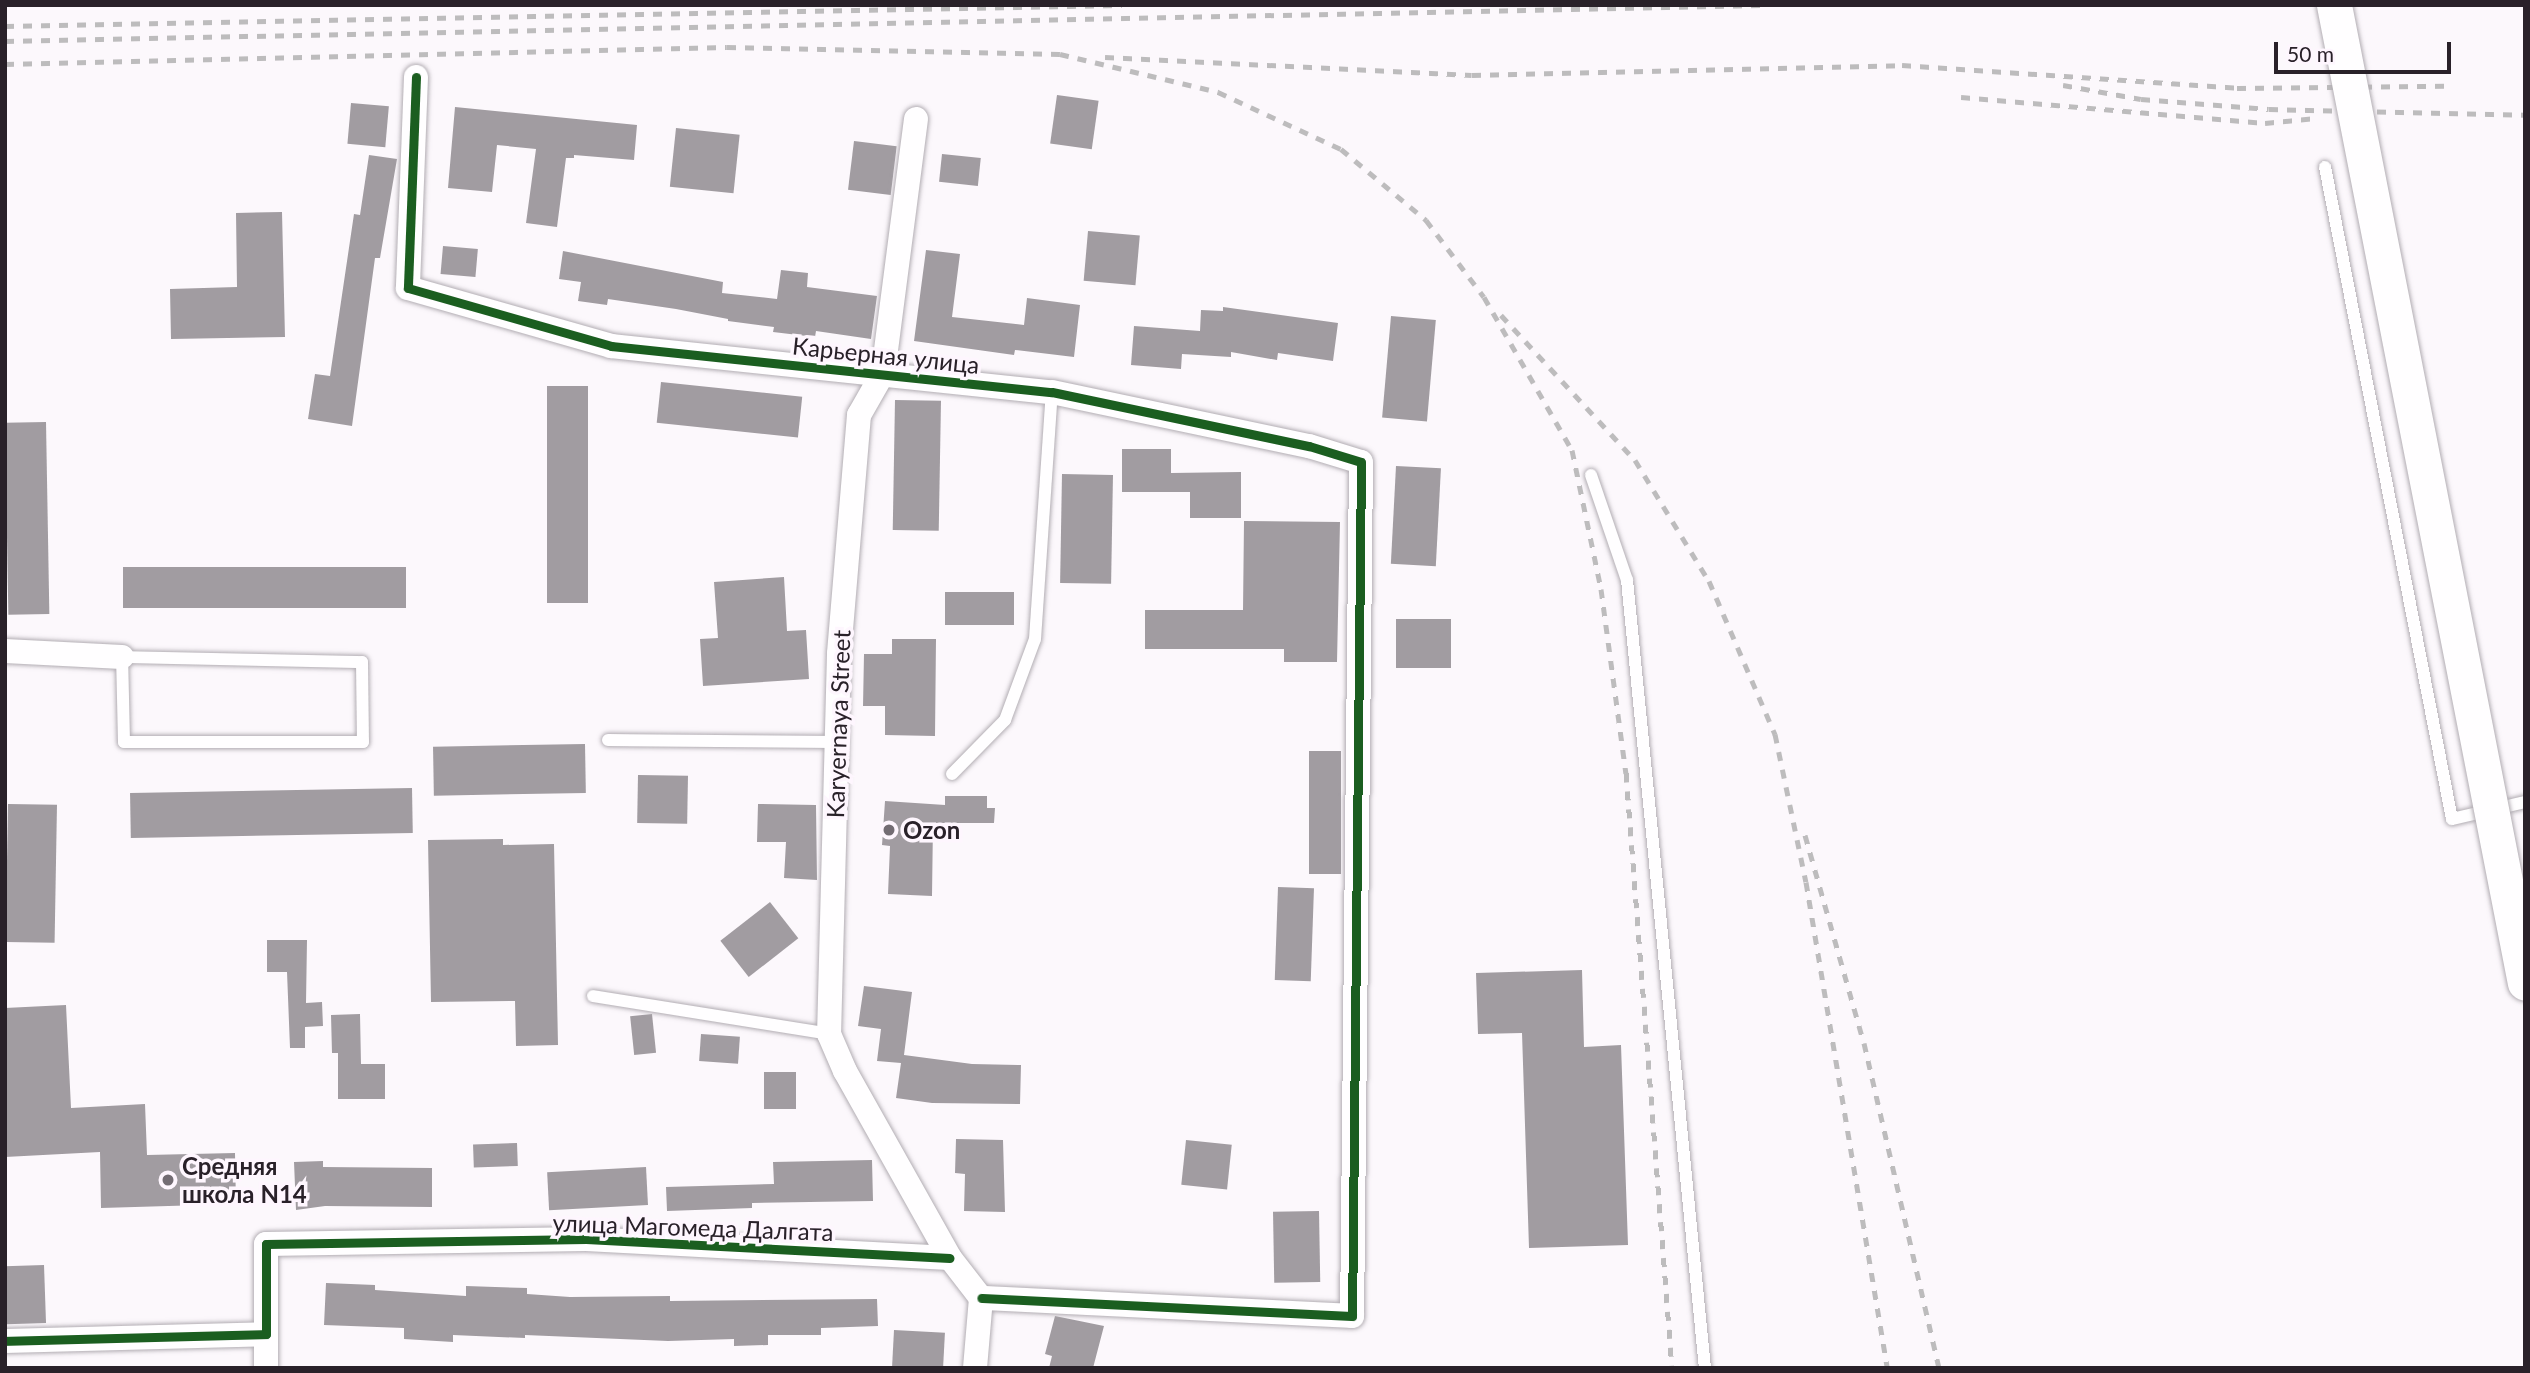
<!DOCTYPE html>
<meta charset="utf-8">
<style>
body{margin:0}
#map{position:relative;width:2530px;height:1373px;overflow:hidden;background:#fcf8fc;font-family:Lato,sans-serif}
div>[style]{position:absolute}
.building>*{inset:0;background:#a19ca1;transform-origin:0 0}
.roads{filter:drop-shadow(0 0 2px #b2adb3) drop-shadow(0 0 2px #b2adb3)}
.lane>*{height:12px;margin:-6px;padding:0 6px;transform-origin:6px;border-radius:6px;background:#fffeff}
.street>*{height:24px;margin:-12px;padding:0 12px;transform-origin:12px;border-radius:12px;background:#fffeff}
.rail>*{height:5px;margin-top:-2.5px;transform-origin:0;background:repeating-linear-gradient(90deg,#bdbcbd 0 9px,transparent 0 18px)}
.bridges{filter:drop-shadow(0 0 2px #b2adb3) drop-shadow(0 0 2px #b2adb3)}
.secondary-bridge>*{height:35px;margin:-17.5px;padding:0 17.5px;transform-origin:17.5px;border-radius:17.5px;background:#fffeff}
.cycleway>*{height:9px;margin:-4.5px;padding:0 4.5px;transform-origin:4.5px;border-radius:4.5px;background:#1b5e20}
.dots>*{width:19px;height:19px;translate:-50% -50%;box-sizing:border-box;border:4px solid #fef6fe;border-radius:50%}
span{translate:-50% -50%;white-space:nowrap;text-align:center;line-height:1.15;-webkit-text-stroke:7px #fef6fe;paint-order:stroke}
.street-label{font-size:24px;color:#292129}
.poi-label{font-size:24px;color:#292129;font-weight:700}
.left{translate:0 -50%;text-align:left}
.frame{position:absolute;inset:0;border:7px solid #292129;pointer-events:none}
.scale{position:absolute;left:2274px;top:42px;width:177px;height:32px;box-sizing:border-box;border:4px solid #292129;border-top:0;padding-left:9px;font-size:21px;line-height:24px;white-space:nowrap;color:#292129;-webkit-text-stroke:5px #fef6fe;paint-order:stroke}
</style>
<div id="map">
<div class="building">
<div style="left:1057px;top:95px;width:42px;height:49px;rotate:8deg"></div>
<div style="left:351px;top:103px;width:38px;height:41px;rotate:5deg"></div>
<div style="clip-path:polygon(455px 107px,637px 125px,634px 160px,574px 155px,574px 158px,566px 158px,557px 227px,526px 223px,536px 149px,497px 145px,492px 192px,448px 188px)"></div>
<div style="left:676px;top:128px;width:64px;height:59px;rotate:6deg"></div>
<div style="left:854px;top:141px;width:43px;height:49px;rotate:7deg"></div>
<div style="left:942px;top:154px;width:39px;height:28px;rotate:6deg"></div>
<div style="clip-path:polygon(369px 155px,397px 159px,380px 258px,375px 258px,352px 426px,308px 419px,315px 374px,330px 376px,354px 214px,360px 215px)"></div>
<div style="clip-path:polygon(282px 212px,285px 337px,171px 339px,170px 289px,237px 287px,236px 213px)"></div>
<div style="left:1088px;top:231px;width:52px;height:50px;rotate:5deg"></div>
<div style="left:443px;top:246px;width:35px;height:28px;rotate:5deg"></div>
<div style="clip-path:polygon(926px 250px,960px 254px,952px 317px,1024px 325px,1027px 298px,1080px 305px,1074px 357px,1015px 350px,1014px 355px,914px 341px)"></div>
<div style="clip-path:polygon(563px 251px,723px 282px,722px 293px,777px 299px,781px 270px,808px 273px,807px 287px,877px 296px,871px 339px,816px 331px,815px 337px,773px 332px,774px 327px,728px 321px,728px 319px,676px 309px,608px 299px,607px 305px,578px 301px,581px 282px,559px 279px)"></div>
<div style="clip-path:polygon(1223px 307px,1338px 323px,1333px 361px,1278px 353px,1277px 360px,1231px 352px,1231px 357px,1182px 354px,1181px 369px,1131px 365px,1134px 326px,1200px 331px,1201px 310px,1223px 311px)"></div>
<div style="left:1391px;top:316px;width:45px;height:102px;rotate:5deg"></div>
<div style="left:661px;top:382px;width:142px;height:41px;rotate:6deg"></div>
<div style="left:547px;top:386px;width:41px;height:217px"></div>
<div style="left:895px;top:400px;width:46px;height:130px;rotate:1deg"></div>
<div style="left:46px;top:422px;width:192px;height:41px;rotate:89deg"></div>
<div style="clip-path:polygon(1122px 449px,1171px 449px,1171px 473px,1241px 472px,1241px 518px,1190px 518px,1190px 492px,1122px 492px)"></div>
<div style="left:1396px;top:466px;width:45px;height:98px;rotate:3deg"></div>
<div style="left:1062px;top:474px;width:51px;height:109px;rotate:1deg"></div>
<div style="clip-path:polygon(1244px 521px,1340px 522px,1337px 662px,1284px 662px,1284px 649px,1145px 649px,1145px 610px,1243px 610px)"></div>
<div style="left:406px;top:567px;width:41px;height:283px;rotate:90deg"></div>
<div style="clip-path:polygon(784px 577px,787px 631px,806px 630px,809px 679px,703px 686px,700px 639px,718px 638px,714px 582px)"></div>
<div style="left:945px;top:592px;width:69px;height:33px"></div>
<div style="left:1396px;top:619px;width:55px;height:49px"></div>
<div style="clip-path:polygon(892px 639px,936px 639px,935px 736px,885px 735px,885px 706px,863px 706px,864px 654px,892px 654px)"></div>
<div style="left:585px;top:744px;width:49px;height:152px;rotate:89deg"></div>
<div style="left:1309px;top:751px;width:32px;height:123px"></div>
<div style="left:638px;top:775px;width:50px;height:48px;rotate:1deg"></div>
<div style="left:412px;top:788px;width:45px;height:282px;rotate:89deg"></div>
<div style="clip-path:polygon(945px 796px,987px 796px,987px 808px,995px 808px,994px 823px,933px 823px,932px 896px,888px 894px,890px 846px,882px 845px,885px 801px,945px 805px)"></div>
<div style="left:8px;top:804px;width:49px;height:138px;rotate:1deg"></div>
<div style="clip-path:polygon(758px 804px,816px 805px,817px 880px,784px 878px,786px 842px,757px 842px)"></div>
<div style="clip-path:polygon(503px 839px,503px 845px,554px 844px,558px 1045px,516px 1046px,515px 1001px,431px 1002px,428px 840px)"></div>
<div style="left:1278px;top:887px;width:36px;height:93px;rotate:2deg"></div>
<div style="left:770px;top:902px;width:46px;height:63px;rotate:52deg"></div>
<div style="clip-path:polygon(267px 940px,307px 940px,306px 1003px,322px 1002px,323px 1026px,305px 1027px,305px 1048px,290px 1048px,287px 972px,267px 972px)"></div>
<div style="clip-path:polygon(1582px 970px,1584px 1047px,1621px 1045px,1628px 1245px,1529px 1248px,1522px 1033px,1478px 1034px,1476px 973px)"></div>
<div style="clip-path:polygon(864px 986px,912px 992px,904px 1055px,972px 1064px,1021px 1065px,1020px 1104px,932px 1103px,896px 1098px,901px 1063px,877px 1061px,881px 1029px,858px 1026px)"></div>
<div style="clip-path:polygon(66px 1005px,71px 1108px,145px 1104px,147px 1155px,235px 1153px,236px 1204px,101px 1208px,100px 1152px,5px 1157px,5px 1008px)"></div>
<div style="clip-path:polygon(360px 1014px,361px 1064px,385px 1064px,385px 1099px,338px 1099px,338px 1053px,332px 1053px,331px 1015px)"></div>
<div style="left:652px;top:1014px;width:39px;height:22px;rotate:84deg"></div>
<div style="left:701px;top:1034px;width:39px;height:27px;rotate:4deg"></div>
<div style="left:764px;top:1072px;width:32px;height:37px"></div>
<div style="clip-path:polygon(956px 1139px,1003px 1140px,1005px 1212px,964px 1211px,965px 1174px,955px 1173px)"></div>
<div style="left:1186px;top:1140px;width:46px;height:45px;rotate:6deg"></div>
<div style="left:517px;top:1143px;width:23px;height:44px;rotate:88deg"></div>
<div style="clip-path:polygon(872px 1160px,873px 1201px,752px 1203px,752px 1208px,667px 1211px,666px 1187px,774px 1184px,773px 1162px)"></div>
<div style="clip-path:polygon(323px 1161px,323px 1167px,432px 1168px,432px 1207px,325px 1206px,296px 1210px,294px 1162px)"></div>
<div style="left:646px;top:1167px;width:38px;height:99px;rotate:87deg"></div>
<div style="left:1319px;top:1211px;width:71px;height:46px;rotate:89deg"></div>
<div style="left:44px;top:1265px;width:58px;height:39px;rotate:88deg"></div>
<div style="clip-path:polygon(326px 1283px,375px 1285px,375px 1290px,466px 1296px,466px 1286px,527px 1288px,527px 1294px,570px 1297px,670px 1296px,670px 1301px,877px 1299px,878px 1326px,821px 1328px,821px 1335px,768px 1335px,768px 1345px,734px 1346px,734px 1339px,668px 1341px,525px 1335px,525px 1338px,453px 1335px,453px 1342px,404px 1339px,404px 1328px,324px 1325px)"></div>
<div style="clip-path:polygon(1055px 1316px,1104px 1326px,1093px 1368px,1049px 1368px,1052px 1356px,1045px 1354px)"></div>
<div style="left:894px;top:1330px;width:51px;height:38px;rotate:3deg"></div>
</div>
<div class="roads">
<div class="lane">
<div style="left:2325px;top:167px;width:664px;rotate:78.98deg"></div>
<div style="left:2452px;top:819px;width:75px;rotate:-13.1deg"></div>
<div style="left:1591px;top:475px;width:111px;rotate:71.1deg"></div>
<div style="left:1627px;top:580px;width:792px;rotate:84.35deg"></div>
<div style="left:122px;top:657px;width:240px;rotate:1.2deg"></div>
<div style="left:362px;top:662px;width:80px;rotate:89.3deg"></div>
<div style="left:363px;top:742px;width:239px;rotate:180deg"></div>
<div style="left:124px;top:742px;width:85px;rotate:-91.3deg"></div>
<div style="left:608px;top:740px;width:228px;rotate:0.5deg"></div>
<div style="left:952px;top:774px;width:76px;rotate:-45.5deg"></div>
<div style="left:1005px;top:720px;width:86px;rotate:-69.7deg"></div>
<div style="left:1035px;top:639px;width:248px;rotate:-86.1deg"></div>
<div style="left:593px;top:996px;width:239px;rotate:9.1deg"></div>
</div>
<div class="street">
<div style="left:416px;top:77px;width:211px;rotate:92.2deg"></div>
<div style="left:408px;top:288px;width:211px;rotate:15.9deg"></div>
<div style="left:611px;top:346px;width:443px;rotate:6deg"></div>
<div style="left:1052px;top:392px;width:263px;rotate:11.9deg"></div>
<div style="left:1309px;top:446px;width:54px;rotate:17.1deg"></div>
<div style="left:1361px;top:462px;width:854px;rotate:90.6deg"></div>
<div style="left:1352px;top:1316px;width:371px;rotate:-177.2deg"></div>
<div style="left:916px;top:119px;width:256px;rotate:97.4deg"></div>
<div style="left:883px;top:373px;width:48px;rotate:119.7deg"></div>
<div style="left:859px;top:415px;width:240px;rotate:94.8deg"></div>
<div style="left:839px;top:654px;width:380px;rotate:91.5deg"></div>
<div style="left:829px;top:1034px;width:40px;rotate:66.6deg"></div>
<div style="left:845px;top:1071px;width:214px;rotate:60.7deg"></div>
<div style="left:950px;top:1258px;width:51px;rotate:52.2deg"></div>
<div style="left:981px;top:1298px;width:70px;rotate:94.9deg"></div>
<div style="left:5px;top:651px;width:117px;rotate:2.9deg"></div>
<div style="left:266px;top:1334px;width:34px;rotate:90deg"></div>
<div style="left:5px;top:1341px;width:261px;rotate:-1.5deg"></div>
<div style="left:266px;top:1334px;width:90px;rotate:-90deg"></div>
<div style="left:266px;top:1244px;width:320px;rotate:-0.9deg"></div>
<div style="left:586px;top:1239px;width:364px;rotate:3deg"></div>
</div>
</div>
<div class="rail">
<div style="left:5px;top:26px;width:1117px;rotate:-1.08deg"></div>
<div style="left:5px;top:41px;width:1757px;rotate:-1.17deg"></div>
<div style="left:1105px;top:57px;width:367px;rotate:2.8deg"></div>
<div style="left:1472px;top:75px;width:430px;rotate:-1.3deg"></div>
<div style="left:1902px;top:65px;width:336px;rotate:3.9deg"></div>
<div style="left:2237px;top:88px;width:208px;rotate:-0.6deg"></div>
<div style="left:5px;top:64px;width:722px;rotate:-1.35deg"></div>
<div style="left:727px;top:47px;width:333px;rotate:1.2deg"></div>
<div style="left:1060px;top:54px;width:163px;rotate:13.5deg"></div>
<div style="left:1218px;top:92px;width:136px;rotate:24.9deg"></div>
<div style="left:1341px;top:149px;width:111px;rotate:39.9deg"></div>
<div style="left:1426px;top:220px;width:96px;rotate:53deg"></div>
<div style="left:1484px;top:297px;width:177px;rotate:60.1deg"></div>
<div style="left:1572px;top:450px;width:142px;rotate:78.2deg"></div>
<div style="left:1601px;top:589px;width:186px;rotate:82.3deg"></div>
<div style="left:1626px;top:773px;width:597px;rotate:85.58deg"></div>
<div style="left:2063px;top:85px;width:79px;rotate:10.2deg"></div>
<div style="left:2141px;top:99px;width:128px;rotate:4.5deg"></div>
<div style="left:2269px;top:109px;width:256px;rotate:1.3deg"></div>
<div style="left:1961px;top:97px;width:305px;rotate:4.9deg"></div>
<div style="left:2265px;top:123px;width:51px;rotate:-5.6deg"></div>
<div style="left:1501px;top:315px;width:197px;rotate:47.3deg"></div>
<div style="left:1635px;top:460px;width:142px;rotate:58.6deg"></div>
<div style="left:1709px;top:581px;width:167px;rotate:66.7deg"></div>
<div style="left:1775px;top:734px;width:151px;rotate:78.2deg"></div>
<div style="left:1806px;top:882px;width:493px;rotate:80.5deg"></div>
<div style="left:1805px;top:835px;width:216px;rotate:74.2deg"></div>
<div style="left:1864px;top:1043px;width:334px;rotate:77deg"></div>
</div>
<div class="bridges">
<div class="secondary-bridge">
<div style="left:2334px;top:5px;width:996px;rotate:78.95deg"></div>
</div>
</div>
<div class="cycleway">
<div style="left:416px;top:77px;width:211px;rotate:92.2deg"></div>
<div style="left:408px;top:288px;width:211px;rotate:15.9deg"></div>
<div style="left:611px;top:346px;width:443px;rotate:6deg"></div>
<div style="left:1052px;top:392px;width:263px;rotate:11.9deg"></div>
<div style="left:1309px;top:446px;width:54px;rotate:17.1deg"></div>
<div style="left:1361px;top:462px;width:854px;rotate:90.6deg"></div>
<div style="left:1352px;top:1316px;width:371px;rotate:-177.2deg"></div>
<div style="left:5px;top:1341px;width:261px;rotate:-1.5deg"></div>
<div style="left:266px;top:1334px;width:90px;rotate:-90deg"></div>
<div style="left:266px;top:1244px;width:320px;rotate:-0.9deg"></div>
<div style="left:586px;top:1239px;width:364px;rotate:3deg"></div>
</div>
<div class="dots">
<div style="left:889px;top:830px;background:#736c73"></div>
<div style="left:168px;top:1180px;background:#736c73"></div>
</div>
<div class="street-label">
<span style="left:886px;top:355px;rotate:6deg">Карьерная улица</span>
<span style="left:838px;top:724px;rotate:-88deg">Karyernaya Street</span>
<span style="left:693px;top:1227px;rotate:2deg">улица Магомеда Далгата</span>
</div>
<div class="poi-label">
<span class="left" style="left:903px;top:830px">Ozon</span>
<span class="left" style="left:182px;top:1180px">Средняя<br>школа N14</span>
</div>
<div class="frame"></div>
<div class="scale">50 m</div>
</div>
